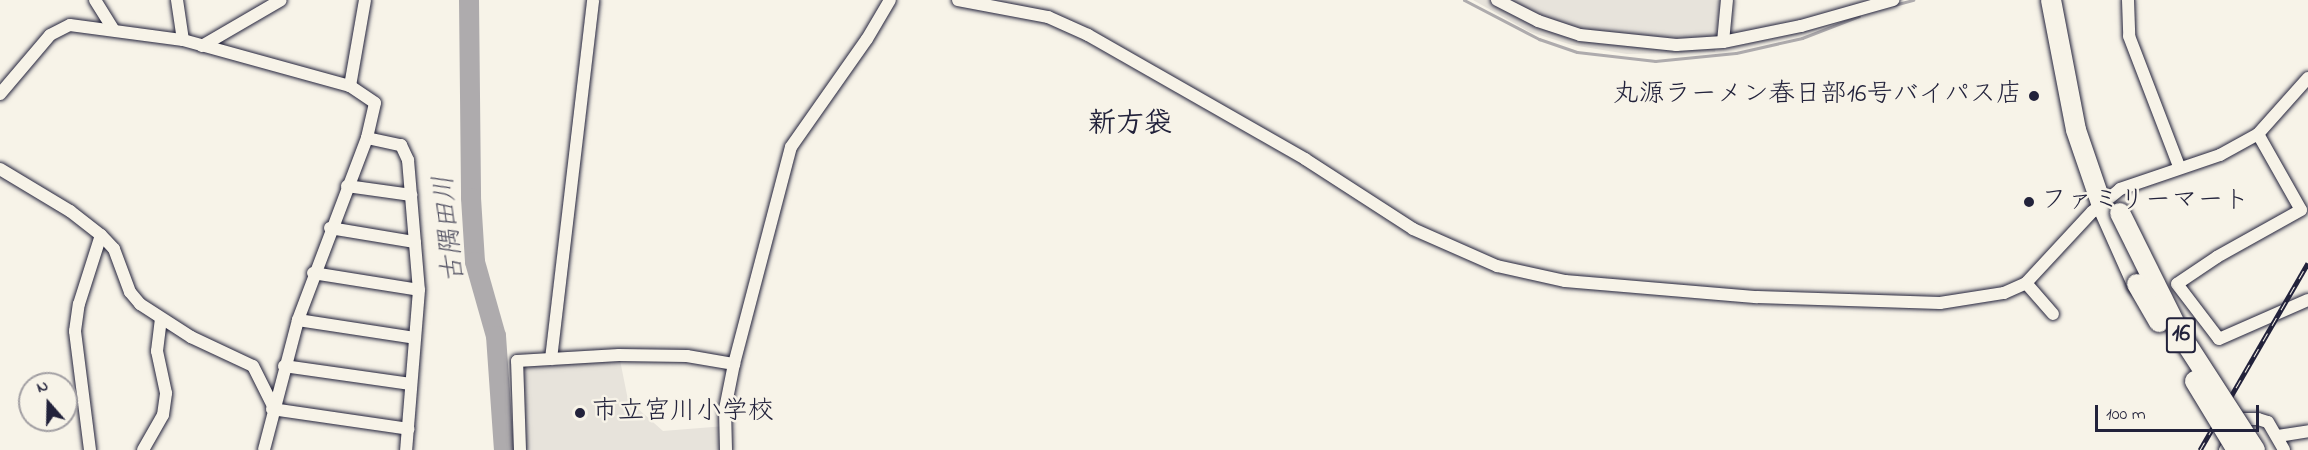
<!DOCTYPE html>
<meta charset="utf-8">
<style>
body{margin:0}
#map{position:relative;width:2308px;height:450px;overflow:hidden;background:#f7f3e8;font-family:"Indie Flower","Klee One",sans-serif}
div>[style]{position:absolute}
.built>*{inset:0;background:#e7e3db}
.stream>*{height:3px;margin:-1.5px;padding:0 1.5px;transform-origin:1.5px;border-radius:1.5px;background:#aeabad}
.river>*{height:20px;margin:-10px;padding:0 10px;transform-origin:10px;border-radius:10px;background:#aeabad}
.roads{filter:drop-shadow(0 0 2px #22223b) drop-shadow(0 0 2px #22223b)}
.minor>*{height:12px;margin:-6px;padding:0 6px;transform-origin:6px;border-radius:6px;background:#f7f3e8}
.trunk>*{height:20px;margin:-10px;padding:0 10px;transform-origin:10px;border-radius:10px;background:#f7f3e8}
.rail>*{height:5px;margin-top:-2.5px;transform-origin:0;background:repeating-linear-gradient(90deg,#f7f3e8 0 9px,#22223b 0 18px);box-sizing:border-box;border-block:2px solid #22223b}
.bridges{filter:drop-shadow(0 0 2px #22223b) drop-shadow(0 0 2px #22223b)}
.trunk-bridge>*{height:20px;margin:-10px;padding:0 10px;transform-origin:10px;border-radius:10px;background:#f7f3e8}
.dots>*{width:16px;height:16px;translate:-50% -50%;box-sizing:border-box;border:3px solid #f7f3e8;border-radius:50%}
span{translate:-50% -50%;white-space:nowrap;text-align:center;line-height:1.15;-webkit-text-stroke:5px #f7f3e8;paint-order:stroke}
.shield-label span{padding:2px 4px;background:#f7f3e8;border:2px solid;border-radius:4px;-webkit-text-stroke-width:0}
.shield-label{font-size:24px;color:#22223b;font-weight:700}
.poi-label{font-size:26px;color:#22223b}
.right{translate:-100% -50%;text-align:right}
.left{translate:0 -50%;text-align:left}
.water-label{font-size:27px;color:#535263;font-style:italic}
.quarter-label{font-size:28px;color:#22223b;font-weight:700}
.north{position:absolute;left:18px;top:372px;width:60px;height:60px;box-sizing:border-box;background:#f7f3e8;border:2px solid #a29fa3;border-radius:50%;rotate:340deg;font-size:16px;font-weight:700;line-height:24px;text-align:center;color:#22223b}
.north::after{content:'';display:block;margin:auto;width:21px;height:27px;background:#22223b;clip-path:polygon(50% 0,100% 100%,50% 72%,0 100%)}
.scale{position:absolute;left:2095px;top:405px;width:164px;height:27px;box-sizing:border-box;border:3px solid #22223b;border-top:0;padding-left:8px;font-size:18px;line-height:21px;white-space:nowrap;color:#22223b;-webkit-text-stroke:4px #f7f3e8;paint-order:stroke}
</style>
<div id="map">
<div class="built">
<div style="clip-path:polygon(1473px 0,1720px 0,1715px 52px,1627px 54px,1572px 45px,1530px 32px)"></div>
<div style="clip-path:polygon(619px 355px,628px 400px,663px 431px,725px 426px,726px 450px,518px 450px,517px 361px)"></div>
</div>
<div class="stream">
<div style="left:1464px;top:0;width:85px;rotate:27.5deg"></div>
<div style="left:1539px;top:39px;width:40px;rotate:18.9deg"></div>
<div style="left:1577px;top:52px;width:79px;rotate:6.6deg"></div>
<div style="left:1655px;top:61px;width:81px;rotate:-5.6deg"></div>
<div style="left:1736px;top:53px;width:68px;rotate:-12.8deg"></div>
<div style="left:1802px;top:38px;width:61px;rotate:-21.1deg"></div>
<div style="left:1894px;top:5px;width:20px;rotate:-15deg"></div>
</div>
<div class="river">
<div style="left:469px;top:0;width:198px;rotate:89.4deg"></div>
<div style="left:471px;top:198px;width:64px;rotate:86.4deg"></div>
<div style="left:475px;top:262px;width:77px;rotate:74.2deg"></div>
<div style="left:496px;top:336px;width:114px;rotate:86deg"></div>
</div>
<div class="roads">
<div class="minor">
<div style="left:95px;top:0;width:34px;rotate:58deg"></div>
<div style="left:177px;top:0;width:40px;rotate:81.5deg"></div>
<div style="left:958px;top:0;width:92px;rotate:10.7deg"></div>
<div style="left:1048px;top:17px;width:44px;rotate:24.2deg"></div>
<div style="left:1088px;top:35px;width:250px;rotate:29.7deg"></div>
<div style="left:1305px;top:159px;width:129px;rotate:32.9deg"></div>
<div style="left:1413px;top:229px;width:92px;rotate:23.8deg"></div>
<div style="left:1497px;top:266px;width:70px;rotate:12.4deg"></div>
<div style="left:1565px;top:281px;width:193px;rotate:4.8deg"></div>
<div style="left:1757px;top:297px;width:183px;rotate:1.9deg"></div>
<div style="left:1940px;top:303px;width:65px;rotate:-8.9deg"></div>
<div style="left:2004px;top:293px;width:24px;rotate:-24deg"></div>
<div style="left:2026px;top:283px;width:97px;rotate:-47.1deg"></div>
<div style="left:2092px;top:212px;width:36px;rotate:-39deg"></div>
<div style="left:2120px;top:189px;width:106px;rotate:-18.8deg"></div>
<div style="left:2220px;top:155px;width:43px;rotate:-28.9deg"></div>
<div style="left:2258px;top:134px;width:75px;rotate:-48.2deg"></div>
<div style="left:1497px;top:0;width:46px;rotate:27.1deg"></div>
<div style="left:1538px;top:21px;width:44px;rotate:18.4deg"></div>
<div style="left:1580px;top:35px;width:97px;rotate:5.9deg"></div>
<div style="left:1676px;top:45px;width:47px;rotate:-3.7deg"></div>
<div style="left:1723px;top:42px;width:80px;rotate:-11.6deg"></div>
<div style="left:1801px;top:26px;width:96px;rotate:-15.8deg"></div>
<div style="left:2128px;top:0;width:36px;rotate:88deg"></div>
<div style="left:2129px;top:36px;width:139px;rotate:69deg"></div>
<div style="left:1723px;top:42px;width:42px;rotate:-84.6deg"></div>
<div style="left:202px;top:46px;width:91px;rotate:-30.2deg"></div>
<div style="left:350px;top:86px;width:87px;rotate:-80.1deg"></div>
<div style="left:0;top:94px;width:77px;rotate:-49.7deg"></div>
<div style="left:50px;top:35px;width:22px;rotate:-27deg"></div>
<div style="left:70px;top:25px;width:114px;rotate:7.6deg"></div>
<div style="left:183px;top:40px;width:173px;rotate:15.4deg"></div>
<div style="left:350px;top:86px;width:30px;rotate:34deg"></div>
<div style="left:375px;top:103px;width:36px;rotate:103deg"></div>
<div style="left:367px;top:138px;width:195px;rotate:110.8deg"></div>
<div style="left:298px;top:320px;width:134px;rotate:104.7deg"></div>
<div style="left:2258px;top:134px;width:87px;rotate:60.5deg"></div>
<div style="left:2301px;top:210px;width:96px;rotate:150.8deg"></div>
<div style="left:2217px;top:257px;width:48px;rotate:146deg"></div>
<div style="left:2177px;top:284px;width:69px;rotate:52.6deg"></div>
<div style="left:2219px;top:339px;width:97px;rotate:-23.7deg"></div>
<div style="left:367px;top:138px;width:35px;rotate:12deg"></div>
<div style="left:401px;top:145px;width:17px;rotate:65deg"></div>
<div style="left:408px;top:160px;width:130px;rotate:85.2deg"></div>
<div style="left:419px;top:290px;width:161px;rotate:94.6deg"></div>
<div style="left:0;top:169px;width:82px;rotate:31deg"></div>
<div style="left:70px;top:211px;width:39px;rotate:38deg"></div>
<div style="left:101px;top:235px;width:19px;rotate:47deg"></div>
<div style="left:114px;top:249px;width:46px;rotate:69.6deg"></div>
<div style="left:130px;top:292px;width:16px;rotate:50deg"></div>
<div style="left:140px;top:304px;width:61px;rotate:32.9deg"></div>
<div style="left:191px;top:337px;width:68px;rotate:25.1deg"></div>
<div style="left:253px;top:366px;width:45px;rotate:63.4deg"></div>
<div style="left:347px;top:186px;width:65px;rotate:8deg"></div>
<div style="left:330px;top:228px;width:86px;rotate:9.4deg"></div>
<div style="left:313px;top:273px;width:107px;rotate:9.1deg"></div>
<div style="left:2026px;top:283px;width:41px;rotate:48.9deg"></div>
<div style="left:298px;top:320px;width:118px;rotate:8.7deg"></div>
<div style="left:551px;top:359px;width:361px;rotate:-83.3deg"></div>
<div style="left:284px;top:366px;width:128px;rotate:8.1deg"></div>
<div style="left:272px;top:409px;width:138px;rotate:8.3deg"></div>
<div style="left:2278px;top:436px;width:30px;rotate:-9deg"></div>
<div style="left:90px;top:450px;width:120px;rotate:-97.2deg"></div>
<div style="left:75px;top:331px;width:27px;rotate:-82deg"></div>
<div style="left:79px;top:304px;width:72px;rotate:-72.3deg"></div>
<div style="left:143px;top:450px;width:40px;rotate:-60.3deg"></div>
<div style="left:163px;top:415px;width:22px;rotate:-82deg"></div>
<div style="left:166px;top:393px;width:43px;rotate:-102.1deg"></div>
<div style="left:157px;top:351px;width:31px;rotate:-83deg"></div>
<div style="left:520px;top:450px;width:89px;rotate:-91.9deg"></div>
<div style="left:517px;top:361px;width:102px;rotate:-3.4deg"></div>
<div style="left:619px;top:355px;width:68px;rotate:0.8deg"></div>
<div style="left:687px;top:356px;width:48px;rotate:9.7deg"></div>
<div style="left:726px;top:450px;width:41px;rotate:-91.4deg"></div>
<div style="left:725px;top:409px;width:46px;rotate:-78.7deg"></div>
<div style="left:734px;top:364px;width:224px;rotate:-75.3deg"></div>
<div style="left:791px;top:147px;width:132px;rotate:-54.9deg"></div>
<div style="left:867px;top:39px;width:45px;rotate:-59.5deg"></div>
<div style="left:2225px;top:450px;width:37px;rotate:-57deg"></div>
<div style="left:2245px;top:419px;width:13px"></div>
<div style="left:2258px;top:419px;width:10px;rotate:17deg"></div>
<div style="left:2268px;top:422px;width:32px;rotate:60deg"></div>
</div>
<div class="trunk">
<div style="left:2051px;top:0;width:132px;rotate:79.1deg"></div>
<div style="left:2076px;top:130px;width:77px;rotate:71.1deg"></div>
<div style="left:2101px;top:203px;width:89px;rotate:66deg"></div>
</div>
</div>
<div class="rail">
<div style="left:2200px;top:450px;width:216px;rotate:-60deg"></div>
</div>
<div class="bridges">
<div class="trunk-bridge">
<div style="left:2120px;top:213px;width:135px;rotate:63.6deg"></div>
<div style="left:2180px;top:334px;width:138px;rotate:57.1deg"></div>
<div style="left:2137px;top:284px;width:44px;rotate:59.9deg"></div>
<div style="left:2195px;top:381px;width:81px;rotate:58.7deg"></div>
</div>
</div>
<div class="dots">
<div style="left:2034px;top:96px;background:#22223b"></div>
<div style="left:2029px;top:202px;background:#22223b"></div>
<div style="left:580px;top:413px;background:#22223b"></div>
</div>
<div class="shield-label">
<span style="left:2181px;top:335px">16</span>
</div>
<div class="poi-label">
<span class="right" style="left:2022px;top:96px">丸源ラーメン春日部16号バイパス店</span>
<span class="left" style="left:2041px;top:202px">ファミリーマート</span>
<span class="left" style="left:592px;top:413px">市立宮川小学校</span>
</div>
<div class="water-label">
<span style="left:450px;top:229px;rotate:-96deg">古隅田川</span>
</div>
<div class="quarter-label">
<span style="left:1130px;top:125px">新方袋</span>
</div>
<div class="north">N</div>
<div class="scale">100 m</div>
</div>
